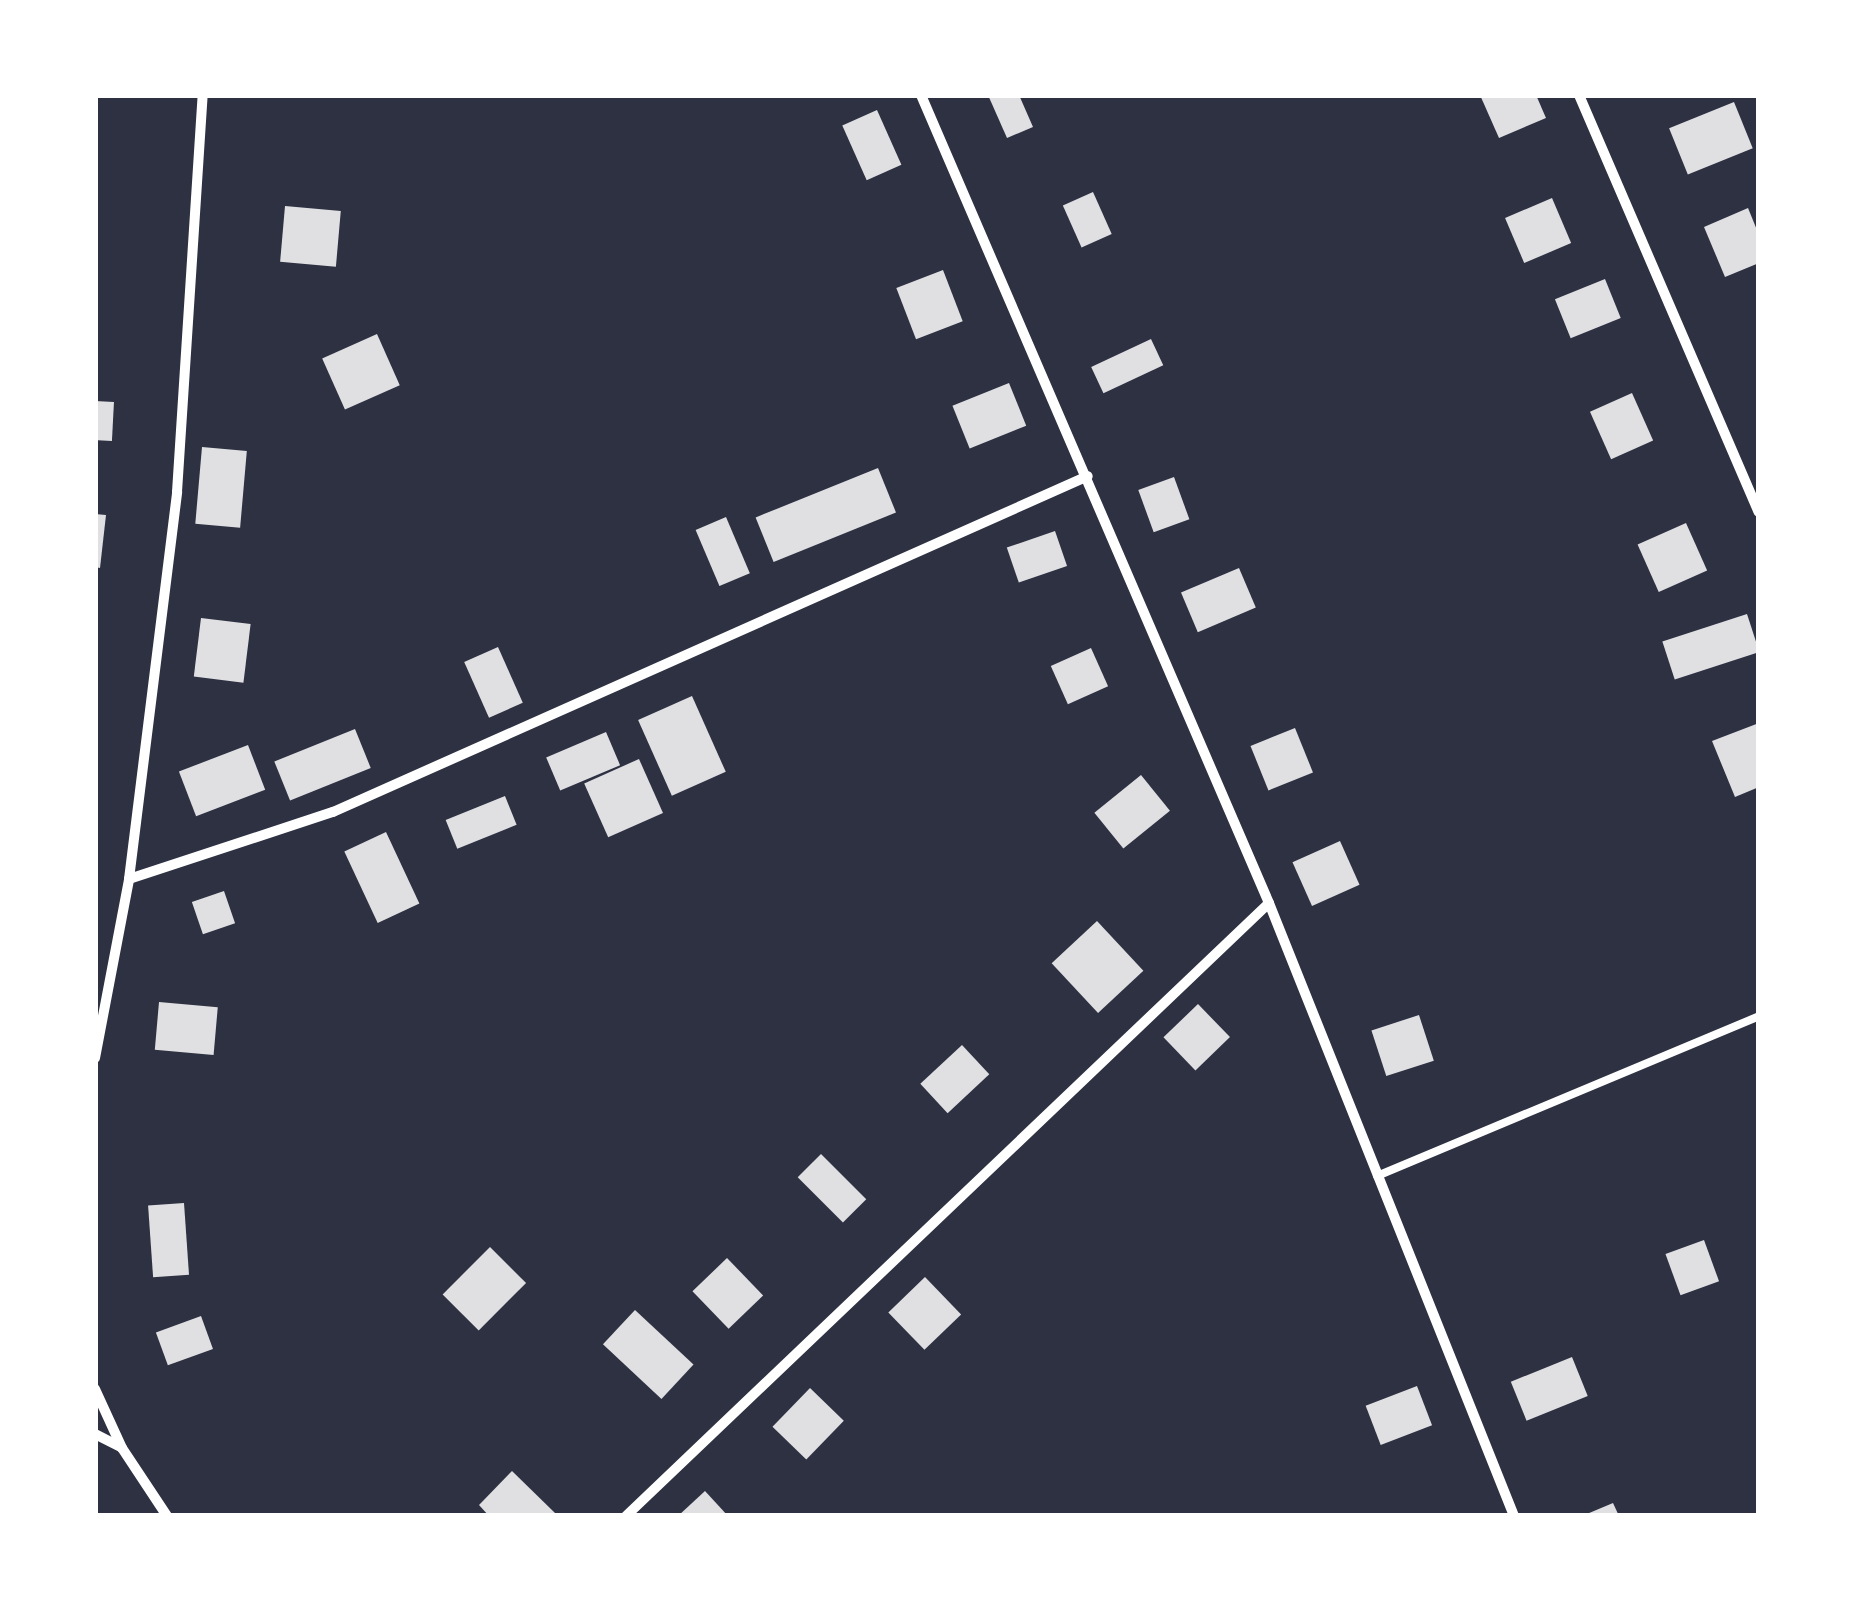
<!DOCTYPE html>
<style>
body{margin:0}
#map{position:relative;width:1854px;height:1611px;overflow:hidden;background:#2d3142;font-family:"Roboto Serif",serif}
div>[style]{position:absolute}
.building>*{inset:0;background:#e0e0e3;transform-origin:0 0}
.service>*{height:8px;margin:-4px;padding:0 4px;transform-origin:4px;border-radius:4px;background:#fff}
.minor>*{height:10px;margin:-5px;padding:0 5px;transform-origin:5px;border-radius:5px;background:#fff}
span{translate:-50% -50%;white-space:nowrap;text-align:center;line-height:1.15;-webkit-text-stroke:10px #fff;paint-order:stroke}
.frame{position:absolute;inset:0;border:98px solid #fff;pointer-events:none}
</style>
<div id="map">
<div class="building">
<div style="clip-path:polygon(988px 95px,1019px 95px,1033px 127px,1007px 138px)"></div>
<div style="clip-path:polygon(1480px 95px,1536px 95px,1546px 118px,1499px 138px)"></div>
<div style="left:1734px;top:102px;width:50px;height:70px;rotate:68deg"></div>
<div style="left:877px;top:110px;width:60px;height:38px;rotate:66deg"></div>
<div style="left:1093px;top:192px;width:46px;height:33px;rotate:66deg"></div>
<div style="left:1552px;top:198px;width:49px;height:51px;rotate:67deg"></div>
<div style="left:285px;top:206px;width:56px;height:56px;rotate:5deg"></div>
<div style="clip-path:polygon(1748px 208px,1759px 235px,1759px 263px,1725px 277px,1704px 227px)"></div>
<div style="left:943px;top:270px;width:55px;height:50px;rotate:69deg"></div>
<div style="left:1605px;top:279px;width:42px;height:54px;rotate:68deg"></div>
<div style="left:377px;top:334px;width:56px;height:60px;rotate:66deg"></div>
<div style="left:1151px;top:339px;width:29px;height:66px;rotate:65deg"></div>
<div style="left:1009px;top:383px;width:46px;height:61px;rotate:68deg"></div>
<div style="left:1632px;top:393px;width:52px;height:46px;rotate:66deg"></div>
<div style="left:95px;top:401px;width:19px;height:39px;rotate:3deg"></div>
<div style="left:202px;top:447px;width:45px;height:77px;rotate:5deg"></div>
<div style="left:878px;top:468px;width:48px;height:132px;rotate:68deg"></div>
<div style="left:1174px;top:477px;width:45px;height:38px;rotate:70deg"></div>
<div style="clip-path:polygon(95px 514px,106px 515px,100px 568px,95px 567px)"></div>
<div style="left:726px;top:517px;width:61px;height:33px;rotate:67deg"></div>
<div style="left:1686px;top:523px;width:52px;height:53px;rotate:66deg"></div>
<div style="left:1055px;top:531px;width:37px;height:51px;rotate:71deg"></div>
<div style="left:1239px;top:568px;width:43px;height:63px;rotate:67deg"></div>
<div style="left:1747px;top:614px;width:40px;height:89px;rotate:72deg"></div>
<div style="left:201px;top:618px;width:50px;height:59px;rotate:7deg"></div>
<div style="left:498px;top:647px;width:61px;height:37px;rotate:66deg"></div>
<div style="left:1091px;top:648px;width:42px;height:44px;rotate:66deg"></div>
<div style="left:692px;top:696px;width:83px;height:59px;rotate:66deg"></div>
<div style="clip-path:polygon(1759px 723px,1759px 787px,1735px 797px,1712px 741px)"></div>
<div style="left:1295px;top:728px;width:48px;height:48px;rotate:68deg"></div>
<div style="left:355px;top:729px;width:42px;height:87px;rotate:68deg"></div>
<div style="left:606px;top:732px;width:36px;height:65px;rotate:67deg"></div>
<div style="left:248px;top:745px;width:48px;height:74px;rotate:69deg"></div>
<div style="left:639px;top:759px;width:59px;height:60px;rotate:66deg"></div>
<div style="left:1141px;top:775px;width:46px;height:60px;rotate:51deg"></div>
<div style="left:505px;top:796px;width:31px;height:64px;rotate:68deg"></div>
<div style="left:386px;top:832px;width:79px;height:46px;rotate:65deg"></div>
<div style="left:1340px;top:841px;width:48px;height:52px;rotate:66deg"></div>
<div style="left:224px;top:891px;width:34px;height:34px;rotate:71deg"></div>
<div style="left:1097px;top:921px;width:68px;height:62px;rotate:47deg"></div>
<div style="left:159px;top:1002px;width:59px;height:48px;rotate:5deg"></div>
<div style="left:1198px;top:1004px;width:46px;height:48px;rotate:46deg"></div>
<div style="left:1419px;top:1015px;width:48px;height:50px;rotate:72deg"></div>
<div style="left:962px;top:1045px;width:40px;height:57px;rotate:47deg"></div>
<div style="left:821px;top:1154px;width:64px;height:33px;rotate:45deg"></div>
<div style="left:184px;top:1203px;width:72px;height:36px;rotate:86deg"></div>
<div style="left:1704px;top:1240px;width:44px;height:41px;rotate:70deg"></div>
<div style="left:490px;top:1247px;width:51px;height:67px;rotate:45deg"></div>
<div style="left:727px;top:1258px;width:52px;height:48px;rotate:46deg"></div>
<div style="left:925px;top:1277px;width:52px;height:51px;rotate:46deg"></div>
<div style="left:635px;top:1310px;width:80px;height:47px;rotate:43deg"></div>
<div style="left:201px;top:1316px;width:35px;height:48px;rotate:70deg"></div>
<div style="left:1572px;top:1357px;width:42px;height:66px;rotate:68deg"></div>
<div style="left:1417px;top:1386px;width:42px;height:55px;rotate:69deg"></div>
<div style="left:810px;top:1388px;width:47px;height:54px;rotate:44deg"></div>
<div style="clip-path:polygon(512px 1471px,555px 1513px,553px 1516px,489px 1516px,479px 1505px)"></div>
<div style="clip-path:polygon(705px 1491px,728px 1516px,678px 1516px)"></div>
<div style="clip-path:polygon(1613px 1503px,1619px 1516px,1582px 1516px)"></div>
</div>
<div class="service">
<div style="left:1377px;top:1176px;width:414px;rotate:-22.7deg"></div>
</div>
<div class="minor">
<div style="left:921px;top:95px;width:880px;rotate:66.7deg"></div>
<div style="left:1269px;top:903px;width:660px;rotate:68.21deg"></div>
<div style="left:1579px;top:95px;width:454px;rotate:66.7deg"></div>
<div style="left:129px;top:879px;width:215px;rotate:-18.2deg"></div>
<div style="left:333px;top:812px;width:826px;rotate:-23.99deg"></div>
<div style="left:95px;top:1058px;width:182px;rotate:-79.2deg"></div>
<div style="left:129px;top:879px;width:390px;rotate:-82.9deg"></div>
<div style="left:177px;top:492px;width:398px;rotate:-86.3deg"></div>
<div style="left:95px;top:1389px;width:65px;rotate:65.4deg"></div>
<div style="left:122px;top:1448px;width:82px;rotate:56.5deg"></div>
<div style="left:95px;top:1434px;width:29px;rotate:27deg"></div>
<div style="left:626px;top:1516px;width:888px;rotate:-43.63deg"></div>
</div>
<div class="frame"></div>
</div>
